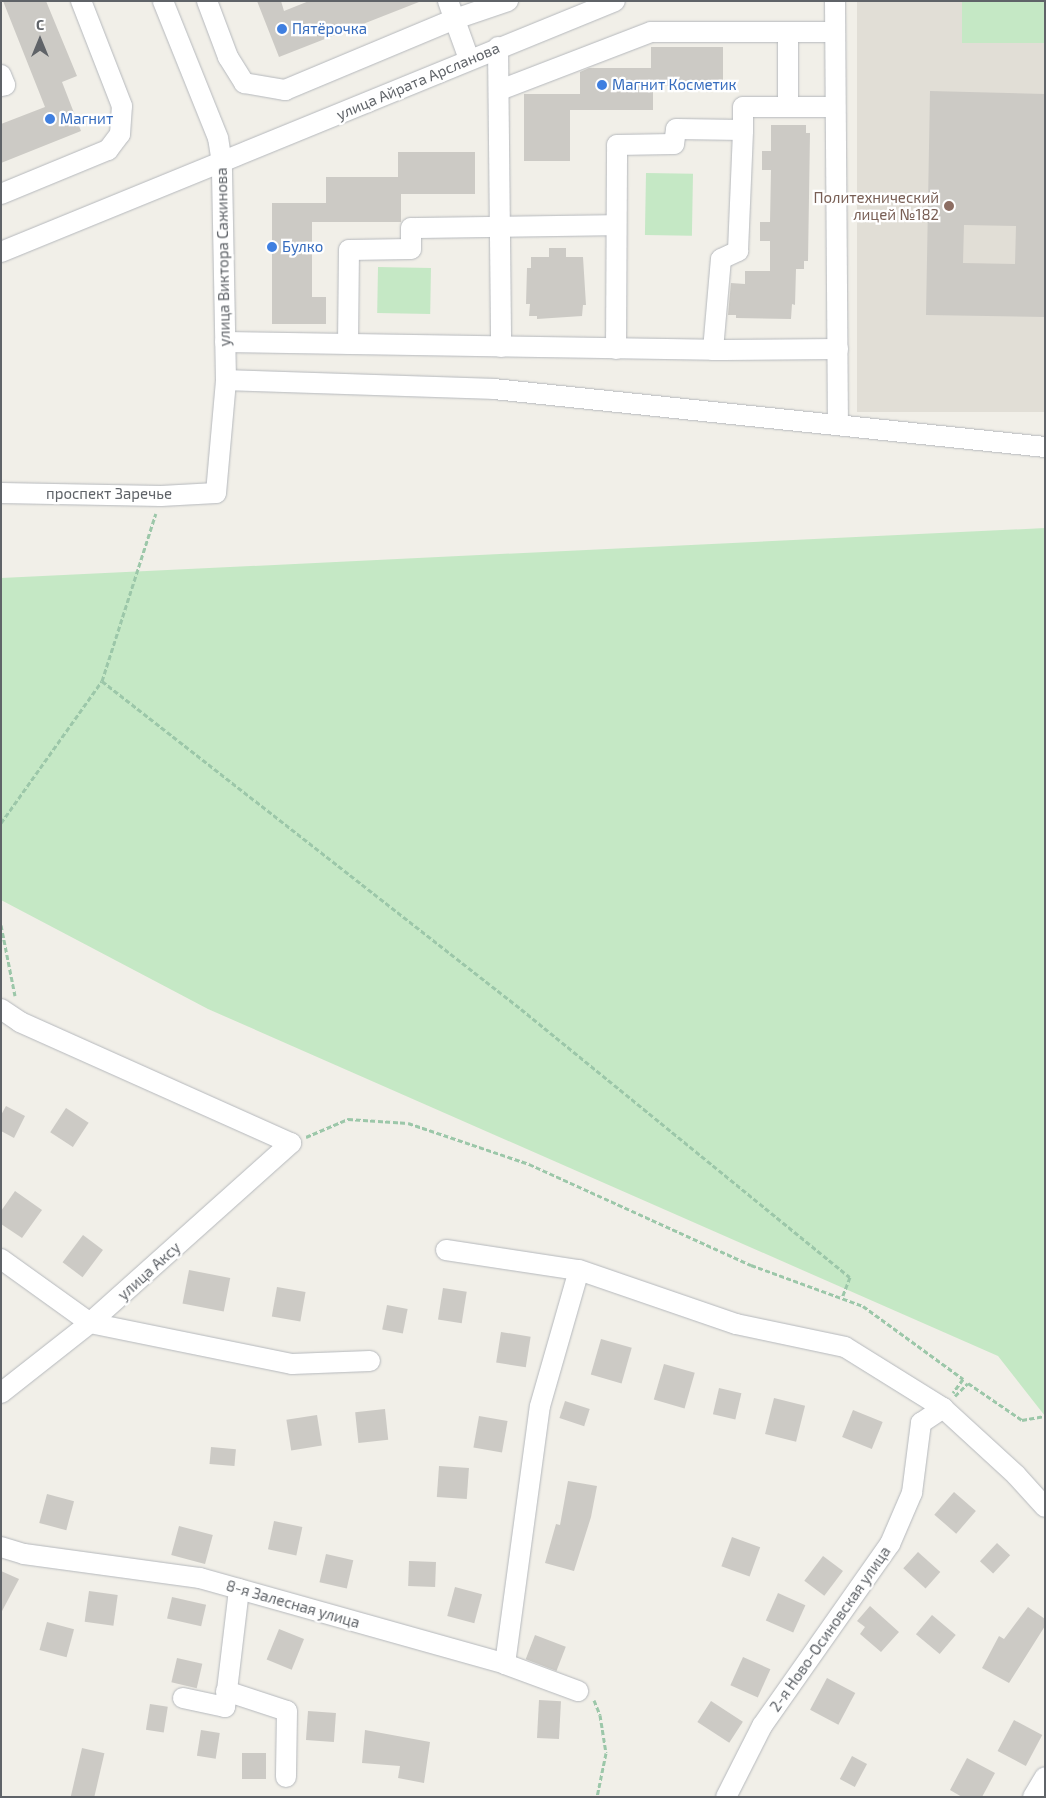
<!DOCTYPE html>
<meta charset="utf-8">
<style>
body{margin:0}
#map{position:relative;width:1046px;height:1798px;overflow:hidden;background:#f1efe8;font-family:"Exo 2",sans-serif}
div>[style]{position:absolute}
.education>*{inset:0;background:#e1ded6;transform-origin:0 0}
.green>*{inset:0;background:#c5e8c5;transform-origin:0 0}
.building>*{inset:0;background:#cccac5;transform-origin:0 0}
.path>*{height:3px;margin-top:-1.5px;transform-origin:0;background:repeating-linear-gradient(90deg,#9cc7a9 0 5px,transparent 0 7.5px)}
.roads{filter:drop-shadow(0 0 1px #b5b8bc) drop-shadow(0 0 1px #b5b8bc)}
.minor>*{height:20px;margin:-10px;padding:0 10px;transform-origin:10px;border-radius:10px;background:#fff}
.dots>*{width:14px;height:14px;translate:-50% -50%;box-sizing:border-box;border:2px solid #fff;border-radius:50%}
span{translate:-50% -50%;white-space:nowrap;text-align:center;line-height:1.15;-webkit-text-stroke:4.5px #fff;paint-order:stroke}
.shop-label{font-size:15px;color:#366cbe}
.left{translate:0 -50%;text-align:left}
.street-label{font-size:15px;color:#5f6368}
.education-label{font-size:15px;color:#785e54}
.right{translate:-100% -50%;text-align:right}
.frame{position:absolute;inset:0;border:2px solid #5f6368;pointer-events:none}
.north{position:absolute;left:15px;top:15px;width:50px;height:50px;-webkit-text-stroke:4px #fff;paint-order:stroke;rotate:0deg;font-size:14px;font-weight:700;line-height:20px;text-align:center;color:#5f6368}
.north::after{content:'';display:block;margin:auto;width:18px;height:22px;background:#5f6368;clip-path:polygon(50% 0,100% 100%,50% 72%,0 100%)}
</style>
<div id="map">
<div class="education">
<div style="left:857px;top:1px;width:188px;height:411px"></div>
</div>
<div class="green">
<div style="left:962px;top:1px;width:83px;height:42px"></div>
<div style="left:646px;top:173px;width:47px;height:62px;rotate:1deg"></div>
<div style="left:378px;top:267px;width:53px;height:46px;rotate:1deg"></div>
<div style="clip-path:polygon(1045px 528px,1045px 1416px,998px 1356px,208px 1009px,1px 900px,1px 578px)"></div>
</div>
<div class="building">
<div style="clip-path:polygon(3px 1px,46px 1px,77px 76px,62px 82px,81px 131px,1px 163px,1px 124px,45px 107px)"></div>
<div style="clip-path:polygon(257px 1px,281px 1px,284px 11px,309px 1px,419px 2px,279px 57px)"></div>
<div style="clip-path:polygon(651px 47px,723px 47px,723px 86px,653px 86px,653px 110px,570px 110px,570px 161px,524px 161px,524px 94px,580px 94px,580px 72px,589px 68px,651px 68px)"></div>
<div style="clip-path:polygon(evenodd,930px 91px,1045px 94px,1045px 317px,926px 315px,930px 91px,964px 225px,1016px 226px,1015px 264px,963px 263px,964px 225px)"></div>
<div style="clip-path:polygon(771px 125px,806px 125px,806px 133px,810px 133px,808px 261px,804px 261px,804px 269px,796px 269px,795px 305px,792px 304px,791px 319px,736px 318px,736px 315px,728px 315px,731px 283px,745px 284px,745px 271px,770px 271px,770px 241px,760px 241px,760px 222px,770px 222px,771px 170px,762px 170px,762px 151px,771px 151px)"></div>
<div style="clip-path:polygon(398px 152px,475px 152px,475px 194px,401px 194px,401px 222px,312px 222px,312px 297px,326px 297px,326px 324px,272px 324px,272px 203px,326px 203px,326px 177px,398px 177px)"></div>
<div style="clip-path:polygon(549px 248px,566px 248px,566px 257px,583px 257px,586px 305px,583px 305px,582px 316px,537px 319px,537px 316px,529px 316px,530px 304px,526px 304px,527px 268px,531px 268px,531px 257px,549px 257px)"></div>
<div style="clip-path:polygon(6px 1106px,25px 1116px,14px 1138px,1px 1131px,1px 1115px)"></div>
<div style="left:66px;top:1108px;width:27px;height:29px;rotate:33deg"></div>
<div style="clip-path:polygon(15px 1191px,42px 1210px,22px 1238px,1px 1224px,1px 1211px)"></div>
<div style="left:83px;top:1235px;width:25px;height:34px;rotate:37deg"></div>
<div style="left:189px;top:1270px;width:42px;height:34px;rotate:11deg"></div>
<div style="left:277px;top:1287px;width:29px;height:30px;rotate:10deg"></div>
<div style="left:443px;top:1288px;width:24px;height:32px;rotate:9deg"></div>
<div style="left:387px;top:1305px;width:21px;height:25px;rotate:11deg"></div>
<div style="left:501px;top:1332px;width:30px;height:31px;rotate:9deg"></div>
<div style="left:601px;top:1339px;width:32px;height:37px;rotate:16deg"></div>
<div style="left:664px;top:1364px;width:32px;height:37px;rotate:16deg"></div>
<div style="left:719px;top:1388px;width:23px;height:27px;rotate:13deg"></div>
<div style="left:774px;top:1398px;width:32px;height:37px;rotate:14deg"></div>
<div style="left:565px;top:1401px;width:26px;height:18px;rotate:18deg"></div>
<div style="left:385px;top:1409px;width:31px;height:30px;rotate:84deg"></div>
<div style="left:853px;top:1410px;width:32px;height:29px;rotate:22deg"></div>
<div style="left:317px;top:1415px;width:31px;height:31px;rotate:81deg"></div>
<div style="left:479px;top:1416px;width:29px;height:32px;rotate:10deg"></div>
<div style="left:211px;top:1447px;width:25px;height:17px;rotate:5deg"></div>
<div style="left:439px;top:1466px;width:30px;height:31px;rotate:4deg"></div>
<div style="clip-path:polygon(568px 1481px,597px 1486px,591px 1517px,574px 1571px,545px 1563px,556px 1524px,560px 1525px)"></div>
<div style="left:954px;top:1492px;width:29px;height:30px;rotate:41deg"></div>
<div style="left:47px;top:1494px;width:28px;height:30px;rotate:15deg"></div>
<div style="left:274px;top:1521px;width:29px;height:29px;rotate:12deg"></div>
<div style="left:179px;top:1526px;width:35px;height:30px;rotate:15deg"></div>
<div style="left:732px;top:1537px;width:30px;height:31px;rotate:20deg"></div>
<div style="left:997px;top:1543px;width:18px;height:25px;rotate:43deg"></div>
<div style="left:918px;top:1552px;width:30px;height:22px;rotate:42deg"></div>
<div style="left:326px;top:1554px;width:28px;height:29px;rotate:13deg"></div>
<div style="left:823px;top:1556px;width:25px;height:31px;rotate:37deg"></div>
<div style="left:409px;top:1561px;width:27px;height:25px;rotate:2deg"></div>
<div style="clip-path:polygon(1px 1571px,19px 1579px,1px 1613px)"></div>
<div style="left:455px;top:1587px;width:28px;height:30px;rotate:15deg"></div>
<div style="left:89px;top:1591px;width:29px;height:31px;rotate:8deg"></div>
<div style="left:778px;top:1593px;width:30px;height:30px;rotate:24deg"></div>
<div style="left:172px;top:1597px;width:35px;height:22px;rotate:13deg"></div>
<div style="clip-path:polygon(870px 1606px,899px 1632px,881px 1652px,860px 1634px,865px 1627px,857px 1621px)"></div>
<div style="clip-path:polygon(1028px 1607px,1045px 1619px,1045px 1626px,1009px 1683px,982px 1668px,999px 1636px,1004px 1639px)"></div>
<div style="left:932px;top:1615px;width:31px;height:25px;rotate:40deg"></div>
<div style="left:47px;top:1622px;width:28px;height:29px;rotate:15deg"></div>
<div style="left:279px;top:1629px;width:27px;height:33px;rotate:22deg"></div>
<div style="left:535px;top:1635px;width:33px;height:26px;rotate:21deg"></div>
<div style="left:743px;top:1657px;width:30px;height:31px;rotate:24deg"></div>
<div style="left:177px;top:1658px;width:26px;height:25px;rotate:13deg"></div>
<div style="left:827px;top:1678px;width:32px;height:36px;rotate:28deg"></div>
<div style="left:539px;top:1700px;width:22px;height:38px;rotate:3deg"></div>
<div style="left:711px;top:1701px;width:38px;height:25px;rotate:33deg"></div>
<div style="left:150px;top:1704px;width:18px;height:26px;rotate:9deg"></div>
<div style="left:308px;top:1711px;width:28px;height:29px;rotate:4deg"></div>
<div style="left:1014px;top:1720px;width:32px;height:35px;rotate:28deg"></div>
<div style="left:201px;top:1730px;width:19px;height:26px;rotate:9deg"></div>
<div style="clip-path:polygon(365px 1730px,430px 1742px,424px 1783px,398px 1778px,400px 1766px,362px 1763px)"></div>
<div style="left:82px;top:1748px;width:23px;height:50px;rotate:13deg"></div>
<div style="left:242px;top:1753px;width:24px;height:26px"></div>
<div style="left:852px;top:1756px;width:17px;height:26px;rotate:28deg"></div>
<div style="clip-path:polygon(967px 1758px,995px 1773px,982px 1797px,962px 1797px,950px 1790px)"></div>
</div>
<div class="path">
<div style="left:102px;top:681px;width:532px;rotate:38.05deg"></div>
<div style="left:521px;top:1009px;width:424px;rotate:39.2deg"></div>
<div style="left:850px;top:1277px;width:22px;rotate:111deg"></div>
<div style="left:1px;top:823px;width:174px;rotate:-54.6deg"></div>
<div style="left:102px;top:681px;width:176px;rotate:-72.2deg"></div>
<div style="left:1px;top:925px;width:72px;rotate:78.8deg"></div>
<div style="left:306px;top:1137px;width:46px;rotate:-23.2deg"></div>
<div style="left:348px;top:1119px;width:60px;rotate:3.8deg"></div>
<div style="left:408px;top:1123px;width:128px;rotate:18.7deg"></div>
<div style="left:529px;top:1164px;width:244px;rotate:24.5deg"></div>
<div style="left:751px;top:1265px;width:119px;rotate:20.1deg"></div>
<div style="left:863px;top:1306px;width:124px;rotate:36.1deg"></div>
<div style="left:963px;top:1379px;width:17px;rotate:126deg"></div>
<div style="left:955px;top:1396px;width:18px;rotate:-45deg"></div>
<div style="left:968px;top:1383px;width:65px;rotate:34.4deg"></div>
<div style="left:1022px;top:1420px;width:23px;rotate:-10deg"></div>
<div style="left:594px;top:1700px;width:16px;rotate:68deg"></div>
<div style="left:600px;top:1715px;width:38px;rotate:81deg"></div>
<div style="left:606px;top:1753px;width:45px;rotate:101.6deg"></div>
</div>
<div class="roads">
<div class="minor">
<div style="left:207px;top:1px;width:60px;rotate:69.4deg"></div>
<div style="left:228px;top:57px;width:31px;rotate:58deg"></div>
<div style="left:244px;top:83px;width:42px;rotate:9.7deg"></div>
<div style="left:285px;top:90px;width:184px;rotate:-22.7deg"></div>
<div style="left:455px;top:19px;width:56px;rotate:-18.8deg"></div>
<div style="left:448px;top:1px;width:62px;rotate:70.1deg"></div>
<div style="left:835px;top:1px;width:424px;rotate:89.6deg"></div>
<div style="left:788px;top:32px;width:75px;rotate:90deg"></div>
<div style="left:498px;top:47px;width:300px;rotate:89.4deg"></div>
<div style="left:1px;top:75px;width:11px;rotate:68deg"></div>
<div style="left:5px;top:85px;width:4px;rotate:166deg"></div>
<div style="left:500px;top:90px;width:162px;rotate:-21deg"></div>
<div style="left:651px;top:32px;width:183px"></div>
<div style="left:1px;top:194px;width:116px;rotate:-22.4deg"></div>
<div style="left:108px;top:150px;width:20px;rotate:-53deg"></div>
<div style="left:120px;top:134px;width:28px;rotate:-86deg"></div>
<div style="left:122px;top:106px;width:113px;rotate:-111.3deg"></div>
<div style="left:1px;top:252px;width:663px;rotate:-22.23deg"></div>
<div style="left:225px;top:342px;width:488px;rotate:0.9deg"></div>
<div style="left:713px;top:350px;width:125px;rotate:-0.5deg"></div>
<div style="left:348px;top:344px;width:94px;rotate:-89.4deg"></div>
<div style="left:349px;top:250px;width:62px;rotate:-0.9deg"></div>
<div style="left:411px;top:249px;width:21px;rotate:-90deg"></div>
<div style="left:411px;top:228px;width:205px;rotate:-0.8deg"></div>
<div style="left:616px;top:349px;width:204px;rotate:-89.7deg"></div>
<div style="left:617px;top:145px;width:57px;rotate:-1deg"></div>
<div style="left:674px;top:144px;width:15px;rotate:-82deg"></div>
<div style="left:676px;top:129px;width:67px;rotate:0.9deg"></div>
<div style="left:743px;top:130px;width:23px;rotate:-90deg"></div>
<div style="left:743px;top:107px;width:91px"></div>
<div style="left:713px;top:350px;width:91px;rotate:-85deg"></div>
<div style="left:721px;top:259px;width:19px;rotate:-25deg"></div>
<div style="left:738px;top:251px;width:121px;rotate:-87.6deg"></div>
<div style="left:226px;top:380px;width:268px;rotate:1.9deg"></div>
<div style="left:494px;top:389px;width:554px;rotate:6.01deg"></div>
<div style="left:1px;top:493px;width:160px;rotate:1.1deg"></div>
<div style="left:161px;top:496px;width:55px;rotate:-3.1deg"></div>
<div style="left:216px;top:493px;width:113px;rotate:-84.9deg"></div>
<div style="left:226px;top:380px;width:217px;rotate:-91.1deg"></div>
<div style="left:222px;top:163px;width:25px;rotate:-99deg"></div>
<div style="left:218px;top:138px;width:148px;rotate:-111.9deg"></div>
<div style="left:1px;top:1009px;width:23px;rotate:34deg"></div>
<div style="left:20px;top:1022px;width:297px;rotate:24.1deg"></div>
<div style="left:291px;top:1143px;width:270px;rotate:138.2deg"></div>
<div style="left:90px;top:1323px;width:113px;rotate:141.8deg"></div>
<div style="left:446px;top:1250px;width:134px;rotate:8.6deg"></div>
<div style="left:579px;top:1270px;width:166px;rotate:19deg"></div>
<div style="left:736px;top:1324px;width:111px;rotate:11.9deg"></div>
<div style="left:845px;top:1347px;width:115px;rotate:31.9deg"></div>
<div style="left:943px;top:1408px;width:99px;rotate:42.5deg"></div>
<div style="left:1016px;top:1475px;width:43px;rotate:47.8deg"></div>
<div style="left:1px;top:1259px;width:110px;rotate:35.7deg"></div>
<div style="left:90px;top:1323px;width:206px;rotate:11.5deg"></div>
<div style="left:292px;top:1364px;width:78px;rotate:-2.2deg"></div>
<div style="left:1px;top:1547px;width:24px;rotate:17deg"></div>
<div style="left:24px;top:1554px;width:178px;rotate:7.8deg"></div>
<div style="left:200px;top:1578px;width:317px;rotate:15.7deg"></div>
<div style="left:505px;top:1664px;width:78px;rotate:20.3deg"></div>
<div style="left:505px;top:1664px;width:260px;rotate:-82.3deg"></div>
<div style="left:540px;top:1406px;width:141px;rotate:-74deg"></div>
<div style="left:226px;top:1691px;width:64px;rotate:18.2deg"></div>
<div style="left:287px;top:1711px;width:66px;rotate:90.9deg"></div>
<div style="left:183px;top:1698px;width:43px;rotate:12.1deg"></div>
<div style="left:225px;top:1707px;width:119px;rotate:-83.2deg"></div>
<div style="left:726px;top:1797px;width:80px;rotate:-63.1deg"></div>
<div style="left:762px;top:1726px;width:223px;rotate:-54.9deg"></div>
<div style="left:890px;top:1544px;width:56px;rotate:-66.7deg"></div>
<div style="left:912px;top:1493px;width:71px;rotate:-82.7deg"></div>
<div style="left:921px;top:1423px;width:27px;rotate:-34deg"></div>
<div style="left:1033px;top:1797px;width:23px;rotate:-59deg"></div>
</div>
</div>
<div class="dots">
<div style="left:282px;top:29px;background:#3f7fe0"></div>
<div style="left:602px;top:85px;background:#3f7fe0"></div>
<div style="left:50px;top:119px;background:#3f7fe0"></div>
<div style="left:949px;top:206px;background:#8d6e63"></div>
<div style="left:272px;top:247px;background:#3f7fe0"></div>
</div>
<div class="shop-label">
<span class="left" style="left:292px;top:29px">Пятёрочка</span>
<span class="left" style="left:612px;top:85px">Магнит Косметик</span>
<span class="left" style="left:60px;top:119px">Магнит</span>
<span class="left" style="left:282px;top:247px">Булко</span>
</div>
<div class="street-label">
<span style="left:418px;top:81px;rotate:-23deg">улица Айрата Арсланова</span>
<span style="left:223px;top:257px;rotate:-91deg">улица Виктора Сажинова</span>
<span style="left:109px;top:494px">проспект Заречье</span>
<span style="left:149px;top:1271px;rotate:-42deg">улица Аксу</span>
<span style="left:293px;top:1604px;rotate:16deg">8-я Залесная улица</span>
<span style="left:830px;top:1629px;rotate:-55deg">2-я Ново-Осиновская улица</span>
</div>
<div class="education-label">
<span class="right" style="left:939px;top:206px">Политехнический<br>лицей №182</span>
</div>
<div class="frame"></div>
<div class="north">С</div>
</div>
